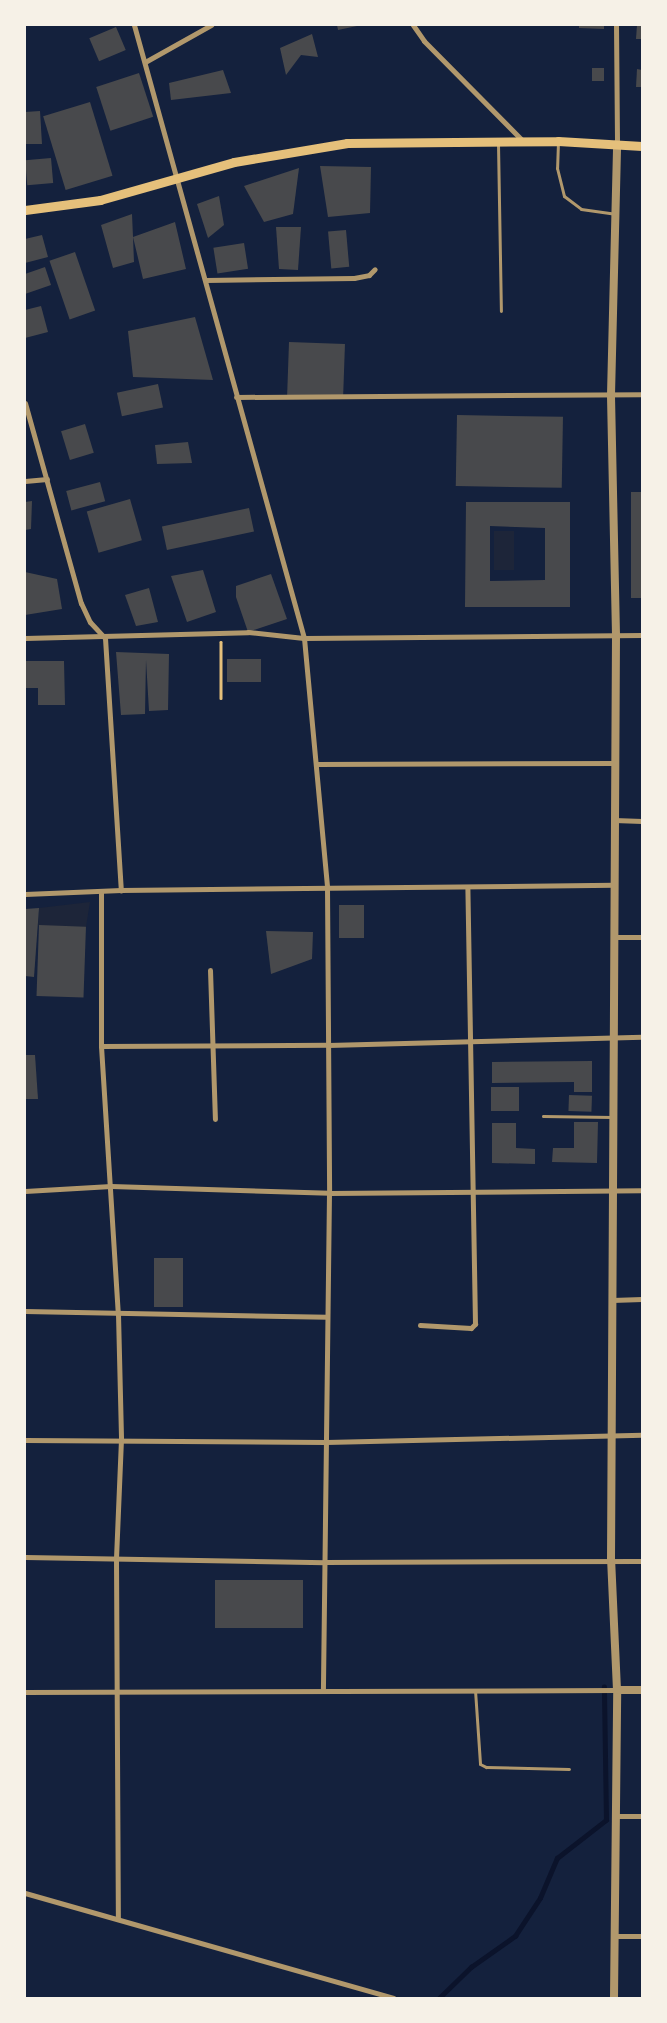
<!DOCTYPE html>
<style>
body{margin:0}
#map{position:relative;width:667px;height:2023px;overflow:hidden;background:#14213d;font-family:Lato,sans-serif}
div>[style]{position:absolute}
.green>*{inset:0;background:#1d2539;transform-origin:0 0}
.stream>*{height:4.5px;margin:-2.25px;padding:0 2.25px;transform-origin:2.25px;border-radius:2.25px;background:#0b132b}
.building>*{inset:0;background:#48494c;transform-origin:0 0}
.path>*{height:2.5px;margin:-1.25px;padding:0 1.25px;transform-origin:1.25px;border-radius:1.25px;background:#e5c07b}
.service>*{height:3px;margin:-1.5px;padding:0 1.5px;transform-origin:1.5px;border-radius:1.5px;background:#b1986c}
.minor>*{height:5px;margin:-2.5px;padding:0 2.5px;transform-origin:2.5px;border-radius:2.5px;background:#b1986c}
.tertiary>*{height:8px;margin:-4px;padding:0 4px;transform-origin:4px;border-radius:4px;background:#b1986c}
.secondary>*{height:9px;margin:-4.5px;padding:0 4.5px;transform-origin:4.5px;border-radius:4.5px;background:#e5c07b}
span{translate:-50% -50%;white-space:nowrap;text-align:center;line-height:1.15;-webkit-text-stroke:4.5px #f6f1e7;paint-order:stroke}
.frame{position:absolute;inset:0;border:26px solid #f6f1e7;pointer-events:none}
</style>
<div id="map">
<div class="green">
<div style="left:494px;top:531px;width:20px;height:39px"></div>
<div style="clip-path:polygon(90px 902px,86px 927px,38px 926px,39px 908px)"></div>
</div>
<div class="stream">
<div style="left:439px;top:1998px;width:45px;rotate:-44.1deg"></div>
<div style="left:471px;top:1967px;width:54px;rotate:-35.2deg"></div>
<div style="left:515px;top:1936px;width:45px;rotate:-56.7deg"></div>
<div style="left:540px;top:1898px;width:43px;rotate:-67deg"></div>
<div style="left:557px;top:1858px;width:62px;rotate:-37.8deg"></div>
<div style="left:606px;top:1820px;width:133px;rotate:-90.9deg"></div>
</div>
<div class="building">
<div style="clip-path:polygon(337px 25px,357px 25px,357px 26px,338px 30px)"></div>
<div style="clip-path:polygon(579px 25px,604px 25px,604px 29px,579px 28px)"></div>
<div style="clip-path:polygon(637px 25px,642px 25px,642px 39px,636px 39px)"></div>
<div style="left:116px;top:27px;width:25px;height:29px;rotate:67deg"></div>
<div style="clip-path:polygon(312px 34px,318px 57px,301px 55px,286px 75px,280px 48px)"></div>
<div style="left:592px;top:68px;width:12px;height:13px"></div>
<div style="clip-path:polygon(637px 69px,642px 70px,642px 87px,636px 87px)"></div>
<div style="clip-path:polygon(223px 70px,231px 93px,171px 100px,169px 83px)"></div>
<div style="left:139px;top:73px;width:46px;height:45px;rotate:72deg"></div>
<div style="left:90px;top:102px;width:77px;height:49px;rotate:73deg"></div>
<div style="clip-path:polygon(40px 111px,42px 144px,25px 144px,25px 112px)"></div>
<div style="left:51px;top:158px;width:25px;height:26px;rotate:85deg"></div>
<div style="clip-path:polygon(320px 166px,371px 167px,370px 213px,328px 217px)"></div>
<div style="clip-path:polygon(299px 168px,293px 214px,264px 222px,244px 186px)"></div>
<div style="clip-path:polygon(219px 196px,224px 225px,208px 238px,197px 204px)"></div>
<div style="clip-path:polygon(132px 214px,133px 237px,175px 222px,186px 269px,143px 279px,133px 237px,134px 262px,113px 268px,101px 225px)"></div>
<div style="clip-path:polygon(276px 227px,301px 227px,298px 270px,279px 269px)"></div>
<div style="left:346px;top:230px;width:37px;height:18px;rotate:85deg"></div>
<div style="clip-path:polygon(42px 235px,48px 257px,25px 263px,25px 239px)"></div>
<div style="left:244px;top:243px;width:26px;height:31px;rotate:81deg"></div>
<div style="left:75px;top:252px;width:62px;height:27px;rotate:71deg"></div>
<div style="clip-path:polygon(45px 267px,51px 285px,25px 294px,25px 274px)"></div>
<div style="clip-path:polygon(41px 306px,48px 332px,25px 338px,25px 310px)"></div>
<div style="clip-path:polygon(195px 317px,213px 380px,133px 377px,128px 331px)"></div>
<div style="left:289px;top:342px;width:56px;height:53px;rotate:2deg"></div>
<div style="left:158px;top:384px;width:24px;height:42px;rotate:78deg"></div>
<div style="left:457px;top:415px;width:106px;height:71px;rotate:1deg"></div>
<div style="left:85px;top:424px;width:30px;height:25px;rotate:73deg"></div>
<div style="clip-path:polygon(188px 442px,192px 463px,157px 464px,155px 445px)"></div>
<div style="left:100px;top:482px;width:20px;height:35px;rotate:75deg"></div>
<div style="left:631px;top:492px;width:11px;height:106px"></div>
<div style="left:130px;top:499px;width:43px;height:45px;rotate:74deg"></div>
<div style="clip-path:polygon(32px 501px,31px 529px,25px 530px,25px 502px)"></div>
<div style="clip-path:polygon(evenodd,466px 502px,570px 502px,570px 607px,465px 607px,466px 502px,490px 526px,545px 528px,545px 580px,490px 581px,490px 526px)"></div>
<div style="left:249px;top:508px;width:24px;height:89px;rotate:78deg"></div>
<div style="clip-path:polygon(203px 570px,216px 612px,187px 622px,171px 576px)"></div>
<div style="clip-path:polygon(25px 572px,57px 579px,62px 609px,25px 615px)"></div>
<div style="clip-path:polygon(271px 574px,287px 619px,248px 632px,236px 597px,236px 586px)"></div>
<div style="clip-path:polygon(149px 588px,158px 622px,136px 626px,125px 595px)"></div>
<div style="clip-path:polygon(116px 652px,169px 654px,168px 710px,149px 711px,146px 660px,145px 714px,121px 715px)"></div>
<div style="left:227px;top:659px;width:34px;height:23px"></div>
<div style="clip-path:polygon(25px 661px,64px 661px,65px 705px,38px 705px,38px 688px,25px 688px)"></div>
<div style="left:339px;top:905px;width:25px;height:33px"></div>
<div style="clip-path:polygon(39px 908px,34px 977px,25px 976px,25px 909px)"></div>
<div style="left:39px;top:925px;width:47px;height:71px;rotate:2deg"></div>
<div style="clip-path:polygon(266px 931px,313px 932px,312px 959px,271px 974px)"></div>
<div style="clip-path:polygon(25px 1055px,35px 1055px,38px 1099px,25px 1099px)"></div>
<div style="clip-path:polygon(592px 1061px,592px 1092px,574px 1092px,574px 1082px,492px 1083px,492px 1062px)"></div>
<div style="left:491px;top:1087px;width:28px;height:24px"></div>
<div style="left:569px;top:1095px;width:23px;height:16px;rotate:2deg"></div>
<div style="clip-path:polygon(574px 1122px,598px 1122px,597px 1163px,552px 1162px,553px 1148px,574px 1148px)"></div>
<div style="clip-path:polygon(492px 1123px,516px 1123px,516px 1148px,535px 1149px,535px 1164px,492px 1163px)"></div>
<div style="left:154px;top:1258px;width:29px;height:49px"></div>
<div style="left:303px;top:1580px;width:48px;height:88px;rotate:90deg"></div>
</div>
<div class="path">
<div style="left:221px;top:642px;width:56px;rotate:90deg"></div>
</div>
<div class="service">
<div style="left:558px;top:142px;width:26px;rotate:92deg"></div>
<div style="left:557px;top:168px;width:29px;rotate:76deg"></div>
<div style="left:564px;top:196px;width:21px;rotate:37deg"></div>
<div style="left:581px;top:209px;width:34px;rotate:8deg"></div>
<div style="left:498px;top:144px;width:167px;rotate:89deg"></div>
<div style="left:543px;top:1116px;width:69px;rotate:0.8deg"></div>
<div style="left:475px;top:1690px;width:74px;rotate:86.1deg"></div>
<div style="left:480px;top:1764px;width:7px;rotate:27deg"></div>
<div style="left:486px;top:1767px;width:83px;rotate:1.4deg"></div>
</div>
<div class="minor">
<div style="left:134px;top:25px;width:636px;rotate:74.5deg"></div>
<div style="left:304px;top:638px;width:250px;rotate:84.7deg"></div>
<div style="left:327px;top:887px;width:306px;rotate:89.6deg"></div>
<div style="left:329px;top:1193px;width:497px;rotate:90.7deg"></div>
<div style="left:413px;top:25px;width:19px;rotate:55deg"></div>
<div style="left:424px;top:41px;width:141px;rotate:45.3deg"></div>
<div style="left:616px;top:25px;width:119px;rotate:89.5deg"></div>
<div style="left:145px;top:62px;width:76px;rotate:-29.3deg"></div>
<div style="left:206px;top:280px;width:148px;rotate:-0.8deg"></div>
<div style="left:354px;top:278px;width:15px;rotate:-11deg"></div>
<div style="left:369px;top:275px;width:8px;rotate:-45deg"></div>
<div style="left:236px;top:397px;width:406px;rotate:-0.4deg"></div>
<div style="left:25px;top:403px;width:208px;rotate:74.4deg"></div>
<div style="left:81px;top:603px;width:21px;rotate:65deg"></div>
<div style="left:90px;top:622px;width:22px;rotate:47deg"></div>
<div style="left:105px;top:638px;width:253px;rotate:86.4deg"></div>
<div style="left:25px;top:481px;width:22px;rotate:-5deg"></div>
<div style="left:25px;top:638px;width:223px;rotate:-1.5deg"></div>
<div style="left:248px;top:632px;width:56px;rotate:6.1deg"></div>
<div style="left:304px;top:638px;width:338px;rotate:-0.5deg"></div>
<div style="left:317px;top:764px;width:298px;rotate:-0.2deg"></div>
<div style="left:614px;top:820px;width:28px;rotate:2deg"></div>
<div style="left:101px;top:892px;width:154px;rotate:90deg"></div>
<div style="left:101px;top:1046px;width:269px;rotate:86.4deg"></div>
<div style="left:118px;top:1314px;width:125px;rotate:88.6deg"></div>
<div style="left:121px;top:1439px;width:120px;rotate:92.4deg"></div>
<div style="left:116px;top:1559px;width:360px;rotate:89.7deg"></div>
<div style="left:25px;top:894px;width:96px;rotate:-2.4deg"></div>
<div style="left:121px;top:890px;width:493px;rotate:-0.6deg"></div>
<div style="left:613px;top:937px;width:29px"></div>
<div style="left:210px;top:970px;width:149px;rotate:88.1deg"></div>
<div style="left:101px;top:1046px;width:227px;rotate:-0.3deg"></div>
<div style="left:328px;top:1045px;width:314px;rotate:-1.5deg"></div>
<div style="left:25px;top:1191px;width:86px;rotate:-3.3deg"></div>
<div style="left:111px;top:1186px;width:218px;rotate:1.8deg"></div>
<div style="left:329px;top:1193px;width:313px;rotate:-0.5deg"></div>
<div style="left:612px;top:1300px;width:30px;rotate:-2deg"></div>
<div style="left:25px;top:1311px;width:302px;rotate:1.1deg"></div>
<div style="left:420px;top:1325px;width:51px;rotate:3.4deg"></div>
<div style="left:471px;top:1328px;width:6px;rotate:-45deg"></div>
<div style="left:475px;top:1324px;width:437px;rotate:-91deg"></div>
<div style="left:25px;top:1440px;width:301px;rotate:0.4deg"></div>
<div style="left:326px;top:1442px;width:316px;rotate:-1.3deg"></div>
<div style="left:25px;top:1557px;width:300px;rotate:1deg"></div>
<div style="left:325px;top:1562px;width:317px;rotate:-0.2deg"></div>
<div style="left:25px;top:1692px;width:592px;rotate:-0.19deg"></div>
<div style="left:616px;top:1816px;width:26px"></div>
<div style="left:25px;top:1893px;width:383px;rotate:15.9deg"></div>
<div style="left:614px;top:1936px;width:28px"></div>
</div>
<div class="tertiary">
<div style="left:617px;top:1690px;width:25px"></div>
<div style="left:614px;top:1998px;width:308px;rotate:-89.4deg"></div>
<div style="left:617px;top:1690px;width:130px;rotate:-92.6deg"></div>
<div style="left:611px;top:1560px;width:925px;rotate:-89.69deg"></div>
<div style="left:616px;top:635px;width:240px;rotate:-91.2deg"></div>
<div style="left:611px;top:395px;width:251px;rotate:-88.6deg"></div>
</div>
<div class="secondary">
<div style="left:25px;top:210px;width:76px;rotate:-7.6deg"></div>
<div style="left:100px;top:200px;width:139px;rotate:-15.8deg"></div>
<div style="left:234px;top:162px;width:115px;rotate:-9.5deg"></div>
<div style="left:347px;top:143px;width:211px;rotate:-0.5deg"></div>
<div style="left:558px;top:141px;width:84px;rotate:3.4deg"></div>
</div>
<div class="frame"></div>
</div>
